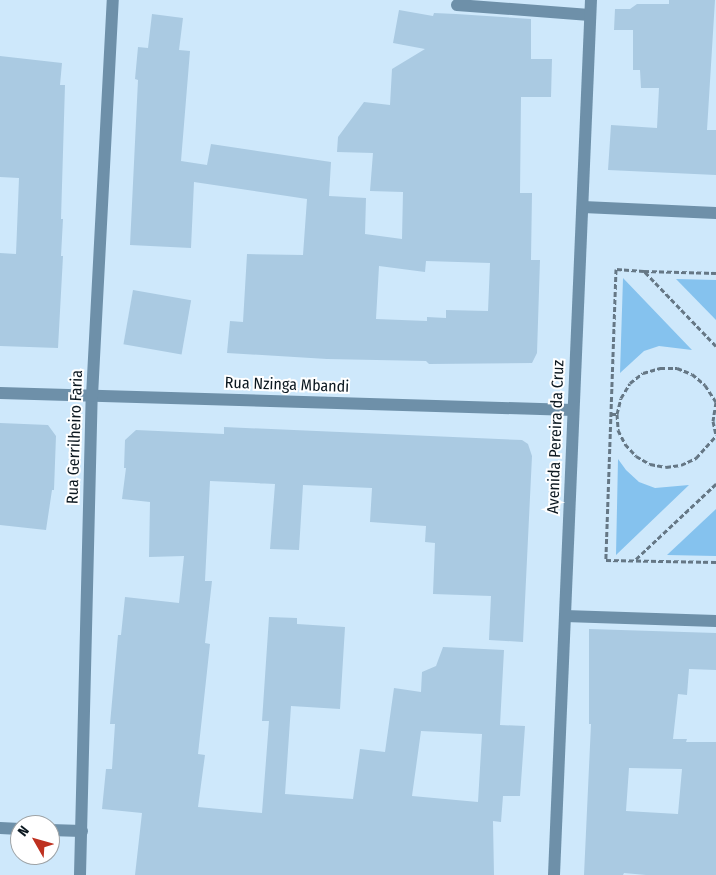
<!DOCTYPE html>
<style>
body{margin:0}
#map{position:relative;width:716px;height:875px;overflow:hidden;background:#cee8fb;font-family:"Fira Sans Condensed",sans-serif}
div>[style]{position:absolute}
.green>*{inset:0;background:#85c2ee}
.building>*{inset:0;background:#aacae2;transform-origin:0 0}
.path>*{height:3px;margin-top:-1.5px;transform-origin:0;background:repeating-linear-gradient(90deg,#657785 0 5px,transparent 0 7.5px)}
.minor>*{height:12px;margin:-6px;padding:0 6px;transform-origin:6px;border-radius:6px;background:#6e90a9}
span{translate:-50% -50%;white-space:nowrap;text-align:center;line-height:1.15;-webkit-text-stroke:4px #fff;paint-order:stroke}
.street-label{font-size:16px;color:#0c1820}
.north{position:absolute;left:10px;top:815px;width:50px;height:50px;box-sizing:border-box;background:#fff;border:1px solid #9ea3a6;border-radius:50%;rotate:308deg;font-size:14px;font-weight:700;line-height:20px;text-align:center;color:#0c1820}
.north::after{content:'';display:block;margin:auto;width:18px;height:22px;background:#be3120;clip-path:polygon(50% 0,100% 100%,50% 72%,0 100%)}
</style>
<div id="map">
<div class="green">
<div style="clip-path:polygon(623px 278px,692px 350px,659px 346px,644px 351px,620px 373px)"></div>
<div style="clip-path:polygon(676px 279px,716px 280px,716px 320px)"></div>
<div style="clip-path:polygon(618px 459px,626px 470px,639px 482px,655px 488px,689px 485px,616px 555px)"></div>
<div style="clip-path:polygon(716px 509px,716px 556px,667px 555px)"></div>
</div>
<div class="building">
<div style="clip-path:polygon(669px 0,715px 0,707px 130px,716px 130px,716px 175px,608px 170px,611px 125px,657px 128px,659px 88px,641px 88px,640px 70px,633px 70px,633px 30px,614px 30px,615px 9px,630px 9px,637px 4px,669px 4px)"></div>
<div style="clip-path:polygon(evenodd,399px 10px,433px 16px,434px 13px,456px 14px,531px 19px,531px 59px,552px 59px,551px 97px,521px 97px,520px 193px,532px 193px,531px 260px,540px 260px,537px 353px,532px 363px,429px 364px,426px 361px,327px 359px,227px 353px,230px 321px,243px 322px,247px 254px,303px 255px,307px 199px,194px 182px,191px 248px,130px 245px,138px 80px,135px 79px,138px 47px,148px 48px,152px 14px,183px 18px,179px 50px,190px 51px,181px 161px,207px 165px,211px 144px,331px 162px,329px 196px,366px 198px,365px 234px,402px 239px,403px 192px,370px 191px,373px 153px,337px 152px,338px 137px,364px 102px,390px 105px,392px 69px,425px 49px,393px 43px,399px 10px,426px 261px,490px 263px,488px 311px,446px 310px,446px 318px,427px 317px,427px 321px,376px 319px,379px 266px,425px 272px,426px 261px)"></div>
<div style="clip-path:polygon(0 56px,62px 63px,60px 85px,65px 85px,61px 219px,63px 219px,61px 256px,63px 256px,58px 348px,0 346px,0 253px,16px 254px,19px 178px,0 177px)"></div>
<div style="left:133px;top:290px;width:59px;height:55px;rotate:10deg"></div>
<div style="clip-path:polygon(0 423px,48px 425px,56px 436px,54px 490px,52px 490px,46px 530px,0 525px)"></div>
<div style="clip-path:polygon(evenodd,224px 427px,522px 440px,528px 444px,532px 456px,523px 642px,489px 640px,491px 596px,433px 594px,435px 543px,425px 542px,426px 526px,370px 522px,372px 488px,303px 485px,299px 550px,270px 549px,275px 484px,210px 481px,205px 581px,212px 581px,205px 643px,210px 644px,198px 754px,205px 755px,198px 807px,262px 813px,269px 721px,262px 721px,269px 617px,297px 618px,297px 624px,345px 627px,340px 709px,291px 706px,285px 794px,353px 799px,360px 749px,385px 752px,394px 688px,421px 692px,422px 672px,436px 666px,443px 647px,504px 650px,500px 725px,525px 726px,520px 796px,503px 796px,501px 822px,493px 821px,494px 875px,135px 875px,142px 813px,102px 809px,106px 769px,112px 769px,115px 724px,110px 724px,118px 635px,121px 635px,125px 597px,179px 603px,184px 556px,149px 557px,150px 502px,122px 499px,126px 468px,124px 468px,125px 440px,136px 430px,224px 434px,224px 427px,421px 731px,482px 734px,478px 802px,412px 796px,421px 731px)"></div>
<div style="clip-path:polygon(evenodd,589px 629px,716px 633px,716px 670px,689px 669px,687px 695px,678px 694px,673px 739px,687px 739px,686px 742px,716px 742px,716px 875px,646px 875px,624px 873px,623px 875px,584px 875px,591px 724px,589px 724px,589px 629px,629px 768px,682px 769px,678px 814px,626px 811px,629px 768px)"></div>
</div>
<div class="path">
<div style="left:644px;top:271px;width:72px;rotate:1.6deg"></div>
<div style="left:716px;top:346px;width:104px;rotate:-133.8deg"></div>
<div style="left:644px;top:271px;width:28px;rotate:-176deg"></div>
<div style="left:616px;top:269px;width:291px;rotate:92deg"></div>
<div style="left:606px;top:560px;width:110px;rotate:1deg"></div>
<div style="left:716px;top:402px;width:19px;rotate:99deg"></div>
<div style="left:713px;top:421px;width:14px;rotate:78deg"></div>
<div style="left:611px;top:414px;width:6px"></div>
<div style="left:617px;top:414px;width:16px;rotate:-76deg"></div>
<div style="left:621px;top:398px;width:17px;rotate:-59deg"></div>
<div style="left:630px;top:383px;width:16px;rotate:-38deg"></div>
<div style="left:643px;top:373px;width:18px;rotate:-16deg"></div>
<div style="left:660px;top:368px;width:17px"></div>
<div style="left:677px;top:368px;width:16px;rotate:22deg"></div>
<div style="left:692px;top:374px;width:17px;rotate:40deg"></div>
<div style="left:705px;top:385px;width:20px;rotate:57deg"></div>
<div style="left:617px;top:414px;width:16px;rotate:86deg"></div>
<div style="left:618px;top:430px;width:16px;rotate:63deg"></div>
<div style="left:625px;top:444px;width:16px;rotate:47deg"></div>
<div style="left:636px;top:456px;width:16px;rotate:30deg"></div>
<div style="left:650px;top:464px;width:16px;rotate:11deg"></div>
<div style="left:666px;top:467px;width:15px;rotate:-8deg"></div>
<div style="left:681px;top:465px;width:17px;rotate:-25deg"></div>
<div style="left:696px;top:458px;width:30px;rotate:-48deg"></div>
<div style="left:636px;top:559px;width:110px;rotate:-43.2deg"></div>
</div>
<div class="minor">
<div style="left:457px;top:5px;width:133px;rotate:4.3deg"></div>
<div style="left:583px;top:207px;width:133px;rotate:2.6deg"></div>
<div style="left:0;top:393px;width:573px;rotate:1.7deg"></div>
<div style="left:565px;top:616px;width:151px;rotate:1.9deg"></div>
<div style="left:0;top:828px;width:20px;rotate:3deg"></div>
<div style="left:50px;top:830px;width:32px;rotate:2deg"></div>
<div style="left:80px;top:875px;width:479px;rotate:-88.6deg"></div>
<div style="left:92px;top:396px;width:397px;rotate:-87deg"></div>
<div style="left:554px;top:875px;width:876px;rotate:-87.58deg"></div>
</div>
<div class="street-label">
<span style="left:287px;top:385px;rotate:2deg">Rua Nzinga Mbandi</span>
<span style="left:75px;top:437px;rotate:-88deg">Rua Gerrilheiro Faria</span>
<span style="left:556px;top:437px;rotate:-88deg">Avenida Pereira da Cruz</span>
</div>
<div class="north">N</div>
</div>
